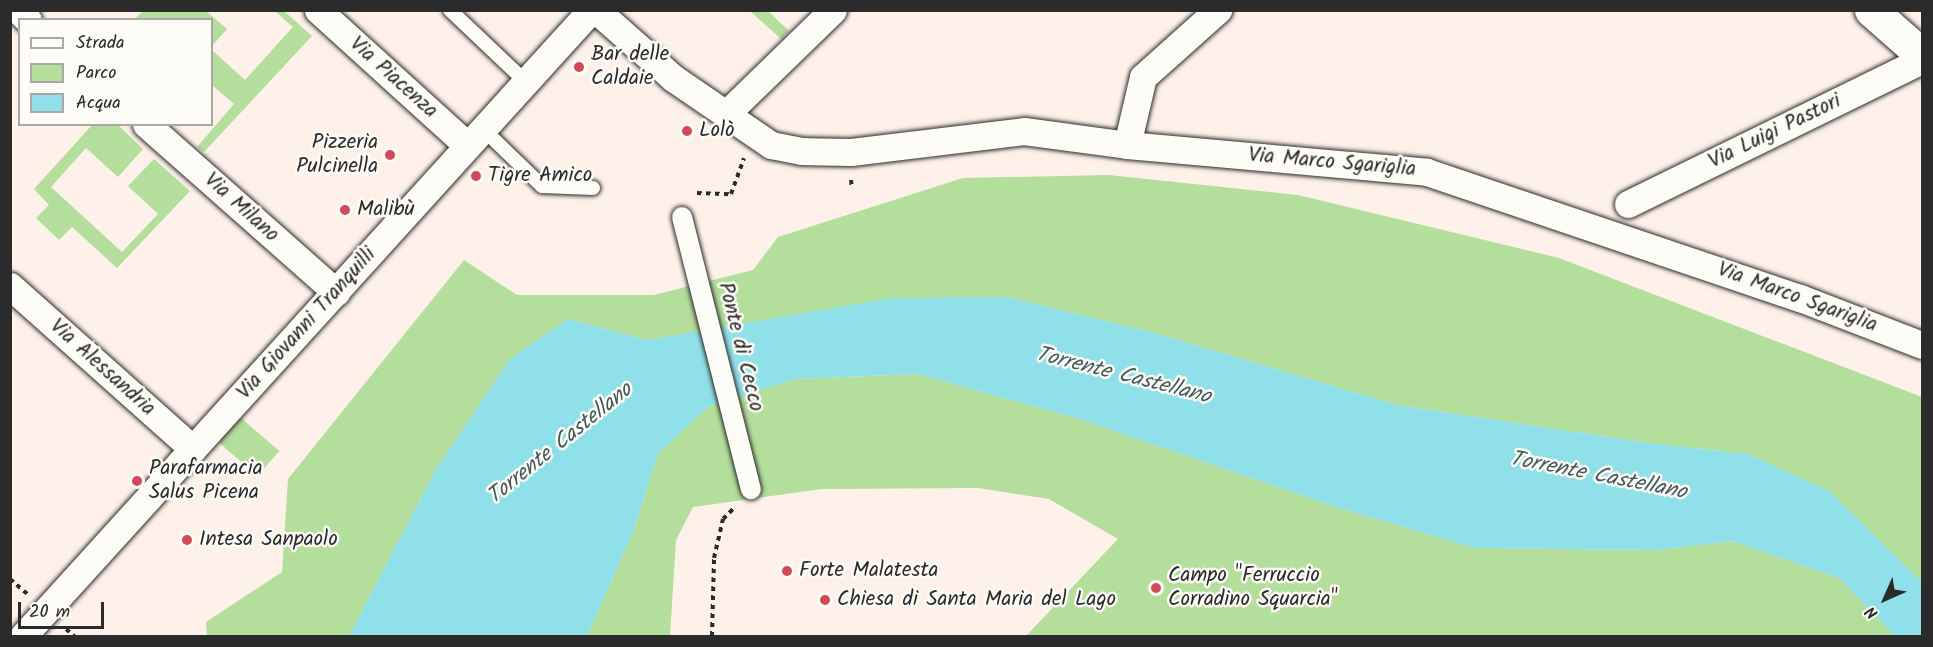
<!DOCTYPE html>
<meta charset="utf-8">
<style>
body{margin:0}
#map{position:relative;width:1933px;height:647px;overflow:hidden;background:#fdf1e9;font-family:Kalam,sans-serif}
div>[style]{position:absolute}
.green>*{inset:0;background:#b3de9c;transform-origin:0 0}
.water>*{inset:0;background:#8fe0e9}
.path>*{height:4px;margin-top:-2px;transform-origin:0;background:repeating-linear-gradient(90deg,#2b2b2b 0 4.5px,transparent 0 9px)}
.roads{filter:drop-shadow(0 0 2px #2b2b2b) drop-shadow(0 0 2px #2b2b2b)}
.service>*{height:14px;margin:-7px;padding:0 7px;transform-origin:7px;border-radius:7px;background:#fdfcf7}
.pedestrian>*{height:20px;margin:-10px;padding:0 10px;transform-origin:10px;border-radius:10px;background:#fdfcf7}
.minor>*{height:27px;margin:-13.5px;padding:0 13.5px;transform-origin:13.5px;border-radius:13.5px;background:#fdfcf7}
.secondary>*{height:33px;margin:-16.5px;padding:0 16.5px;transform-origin:16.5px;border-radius:16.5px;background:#fdfcf7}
.dots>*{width:16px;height:16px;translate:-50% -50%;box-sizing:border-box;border:3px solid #fdfcf7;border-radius:50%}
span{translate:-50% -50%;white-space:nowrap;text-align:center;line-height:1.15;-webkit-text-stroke:5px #fdfcf7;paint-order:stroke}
.poi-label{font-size:21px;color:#2b2b2b}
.left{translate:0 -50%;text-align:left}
.right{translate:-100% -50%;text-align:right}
.street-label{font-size:21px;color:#2b2b2b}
.water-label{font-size:22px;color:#44585a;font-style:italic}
.frame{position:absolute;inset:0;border:12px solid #2b2b2b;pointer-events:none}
.legend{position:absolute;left:18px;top:18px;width:195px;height:108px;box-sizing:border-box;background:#fdfcf7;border:2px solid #a9a8a5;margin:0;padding:8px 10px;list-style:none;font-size:18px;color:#2b2b2b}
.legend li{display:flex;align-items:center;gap:12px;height:30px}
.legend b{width:30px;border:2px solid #a9a8a5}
.north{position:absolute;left:1855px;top:569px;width:60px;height:60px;-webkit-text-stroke:4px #fdfcf7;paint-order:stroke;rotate:225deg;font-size:16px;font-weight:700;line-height:24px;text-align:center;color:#2b2b2b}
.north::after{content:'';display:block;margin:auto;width:21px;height:27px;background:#2b2b2b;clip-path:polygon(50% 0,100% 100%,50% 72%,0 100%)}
.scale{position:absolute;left:18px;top:602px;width:86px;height:27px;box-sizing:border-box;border:3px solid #2b2b2b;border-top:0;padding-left:8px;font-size:18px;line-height:21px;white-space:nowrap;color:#2b2b2b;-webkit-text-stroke:4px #fdfcf7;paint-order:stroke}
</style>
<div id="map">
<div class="green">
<div style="clip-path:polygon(143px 11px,206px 11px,227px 29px,212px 46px,212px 20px,135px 19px)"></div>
<div style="clip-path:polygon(275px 11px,284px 11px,312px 36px,204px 152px,197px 147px,234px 104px,212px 85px,212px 50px,245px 80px,293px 27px)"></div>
<div style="clip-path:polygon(750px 11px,768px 11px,789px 31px,781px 39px)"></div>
<div style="clip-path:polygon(117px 124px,143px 149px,118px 177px,86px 148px,51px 187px,122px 252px,158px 214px,128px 186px,154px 159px,190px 191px,117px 268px,72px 227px,59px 240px,36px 218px,49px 205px,34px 189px,92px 125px)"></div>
<div style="clip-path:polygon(1109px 175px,1298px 195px,1559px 258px,1922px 397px,1922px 582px,1829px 491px,1748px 454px,1649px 443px,1397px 405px,1155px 333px,1007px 297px,778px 318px,647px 340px,568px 319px,510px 359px,435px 471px,349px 636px,207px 636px,206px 622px,282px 572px,288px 479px,464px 260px,517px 295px,654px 295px,753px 270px,778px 237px,963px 178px)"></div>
<div style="clip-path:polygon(917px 374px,1076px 418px,1336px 507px,1475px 548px,1657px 550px,1733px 541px,1839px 578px,1895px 636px,1026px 636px,1118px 539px,1049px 499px,978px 488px,822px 489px,693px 507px,676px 540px,670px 636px,587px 636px,633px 532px,658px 454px,709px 406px,796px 379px)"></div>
<div style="left:240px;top:417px;width:52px;height:33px;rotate:41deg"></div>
</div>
<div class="water">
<div style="clip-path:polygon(1007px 297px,1155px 333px,1397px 405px,1649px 443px,1748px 454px,1829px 491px,1922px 582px,1922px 636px,1895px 636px,1839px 578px,1733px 541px,1657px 550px,1475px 548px,1336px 507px,1076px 418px,917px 374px,796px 379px,709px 406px,658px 454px,633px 532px,587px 636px,349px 636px,435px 471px,510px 359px,568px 319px,647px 340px,892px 298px)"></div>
</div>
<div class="path">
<div style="left:851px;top:180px;width:8px;rotate:83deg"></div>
<div style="left:697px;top:193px;width:34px;rotate:2deg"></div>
<div style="left:731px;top:194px;width:38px;rotate:-70deg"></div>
<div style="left:10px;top:579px;width:23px;rotate:41deg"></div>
<div style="left:66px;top:629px;width:11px;rotate:41deg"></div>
<div style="left:712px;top:636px;width:78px;rotate:-88.5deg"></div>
<div style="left:714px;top:558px;width:40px;rotate:-77deg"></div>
<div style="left:723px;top:519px;width:18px;rotate:-45deg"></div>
</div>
<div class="roads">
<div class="service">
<div style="left:450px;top:10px;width:105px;rotate:43.5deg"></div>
<div style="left:483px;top:129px;width:82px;rotate:44deg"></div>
<div style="left:542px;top:186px;width:51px;rotate:2.2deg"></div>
</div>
<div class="pedestrian">
<div style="left:682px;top:217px;width:281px;rotate:75.8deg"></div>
</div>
<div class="minor">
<div style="left:18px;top:10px;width:14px;rotate:45deg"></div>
<div style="left:318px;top:10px;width:202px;rotate:42.2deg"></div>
<div style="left:596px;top:10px;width:103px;rotate:41.4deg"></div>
<div style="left:673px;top:78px;width:119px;rotate:34.4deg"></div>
<div style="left:771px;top:145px;width:31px;rotate:11deg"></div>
<div style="left:801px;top:151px;width:50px;rotate:1.1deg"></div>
<div style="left:851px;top:152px;width:174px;rotate:-6.9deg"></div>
<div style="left:1024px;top:131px;width:104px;rotate:7.7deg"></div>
<div style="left:1127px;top:145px;width:301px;rotate:5.1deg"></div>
<div style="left:1427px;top:172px;width:394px;rotate:18.7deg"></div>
<div style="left:1800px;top:298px;width:131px;rotate:21.1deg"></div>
<div style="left:726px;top:114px;width:149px;rotate:-44.2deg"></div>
<div style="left:146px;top:124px;width:254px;rotate:41.5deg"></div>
<div style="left:1127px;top:145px;width:70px;rotate:-76.8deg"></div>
<div style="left:1143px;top:77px;width:101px;rotate:-41.8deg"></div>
<div style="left:1628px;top:204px;width:327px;rotate:-26.1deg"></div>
<div style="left:10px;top:286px;width:245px;rotate:41.7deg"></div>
<div style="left:23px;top:636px;width:845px;rotate:-47.78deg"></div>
</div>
<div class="secondary">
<div style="left:1871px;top:10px;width:68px;rotate:41.4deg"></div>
</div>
</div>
<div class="dots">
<div style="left:579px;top:67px;background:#d1495b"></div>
<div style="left:687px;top:131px;background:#d1495b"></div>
<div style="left:390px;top:155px;background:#d1495b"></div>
<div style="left:476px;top:176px;background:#d1495b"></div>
<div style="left:345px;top:210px;background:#d1495b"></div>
<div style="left:137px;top:481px;background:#d1495b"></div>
<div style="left:187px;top:540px;background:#d1495b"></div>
<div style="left:787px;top:571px;background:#d1495b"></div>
<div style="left:1156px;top:588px;background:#d1495b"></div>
<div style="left:825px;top:600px;background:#d1495b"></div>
</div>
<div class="poi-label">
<span class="left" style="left:591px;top:67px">Bar delle<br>Caldaie</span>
<span class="left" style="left:699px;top:131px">Lolò</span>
<span class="right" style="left:378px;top:155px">Pizzeria<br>Pulcinella</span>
<span class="left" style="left:488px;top:176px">Tigre Amico</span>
<span class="left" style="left:357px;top:210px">Malibù</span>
<span class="left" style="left:149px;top:481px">Parafarmacia<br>Salus Picena</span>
<span class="left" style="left:199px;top:540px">Intesa Sanpaolo</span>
<span class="left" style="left:799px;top:571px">Forte Malatesta</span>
<span class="left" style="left:1168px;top:588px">Campo "Ferruccio<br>Corradino Squarcia"</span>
<span class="left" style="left:837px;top:600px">Chiesa di Santa Maria del Lago</span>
</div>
<div class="street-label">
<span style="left:393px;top:78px;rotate:42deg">Via Piacenza</span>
<span style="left:1775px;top:132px;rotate:-26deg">Via Luigi Pastori</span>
<span style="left:1332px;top:163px;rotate:5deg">Via Marco Sgariglia</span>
<span style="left:241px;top:208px;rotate:42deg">Via Milano</span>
<span style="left:1797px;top:298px;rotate:20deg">Via Marco Sgariglia</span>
<span style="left:307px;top:324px;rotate:-48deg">Via Giovanni Tranquilli</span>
<span style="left:740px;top:347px;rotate:76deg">Ponte di Cecco</span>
<span style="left:102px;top:368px;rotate:42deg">Via Alessandria</span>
</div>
<div class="water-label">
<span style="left:1123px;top:376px;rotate:14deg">Torrente Castellano</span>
<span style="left:560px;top:444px;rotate:-39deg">Torrente Castellano</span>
<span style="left:1598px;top:476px;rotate:11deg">Torrente Castellano</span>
</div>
<div class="frame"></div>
<ul class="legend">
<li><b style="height:8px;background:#fdfcf7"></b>Strada</li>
<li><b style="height:16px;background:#b3de9c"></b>Parco</li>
<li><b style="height:16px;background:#8fe0e9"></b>Acqua</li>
</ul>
<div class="north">N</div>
<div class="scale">20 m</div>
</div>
